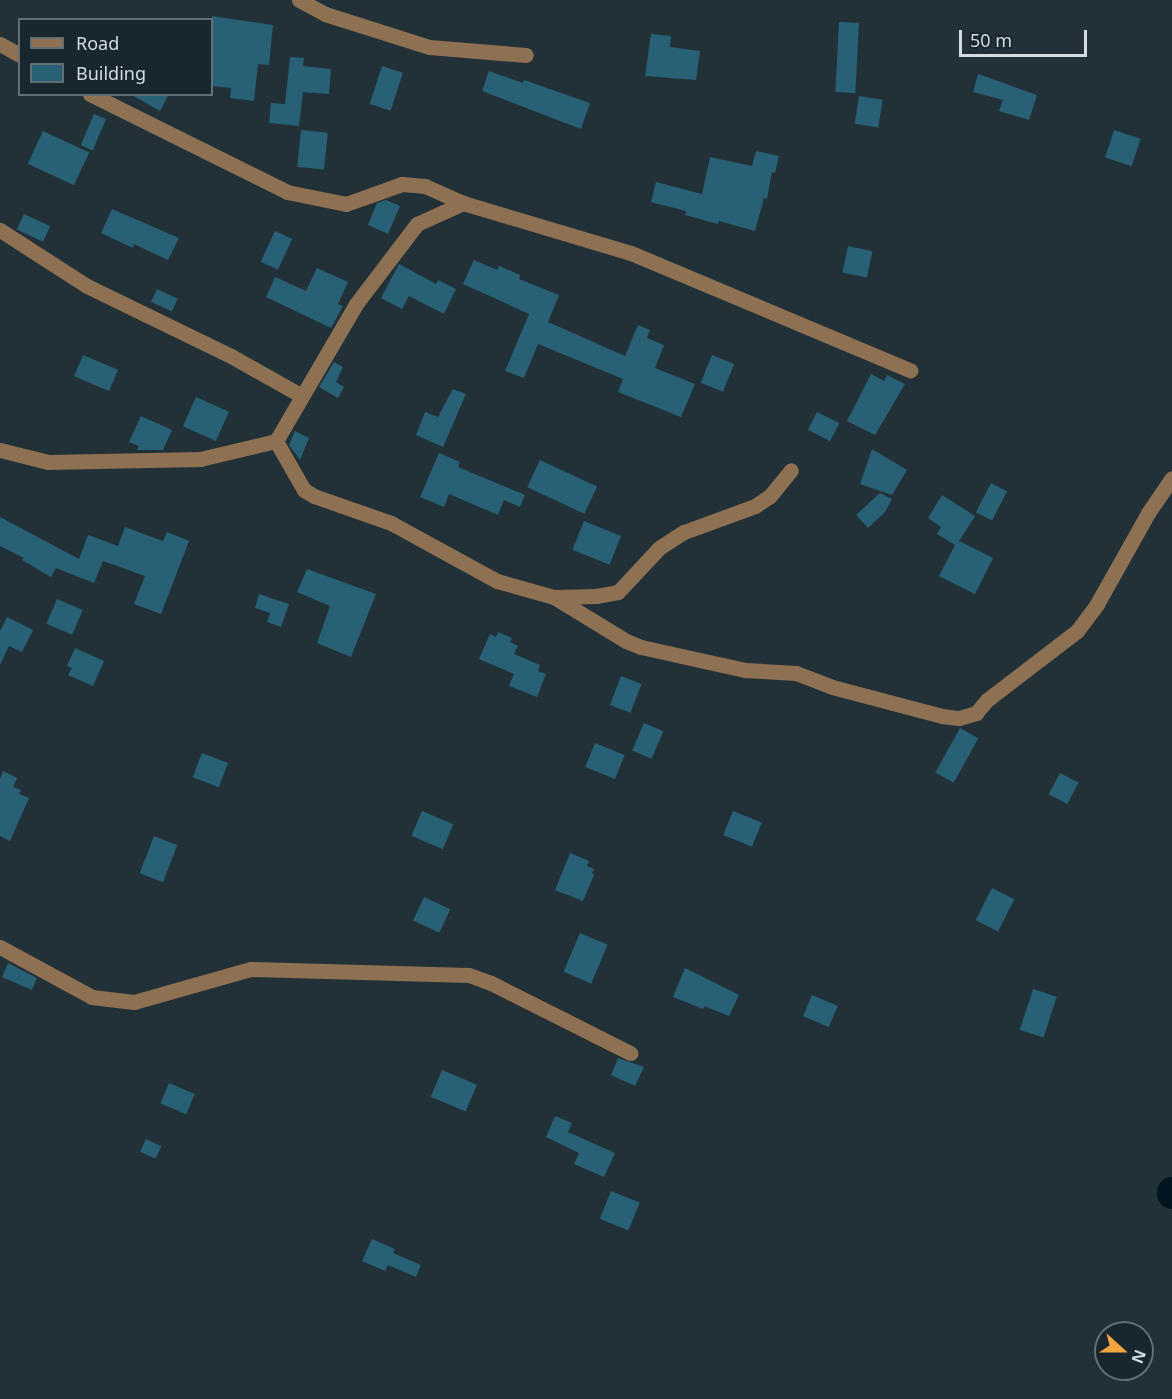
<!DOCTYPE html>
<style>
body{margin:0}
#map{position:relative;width:1172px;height:1399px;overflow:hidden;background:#223137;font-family:"Noto Sans",sans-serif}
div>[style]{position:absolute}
.river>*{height:30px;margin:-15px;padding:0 15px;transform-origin:15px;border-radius:15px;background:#001520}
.building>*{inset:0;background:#286075;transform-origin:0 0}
.minor>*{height:15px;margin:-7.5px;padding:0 7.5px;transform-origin:7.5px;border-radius:7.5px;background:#8e7152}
span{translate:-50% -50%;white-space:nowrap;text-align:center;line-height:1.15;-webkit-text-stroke:6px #18272d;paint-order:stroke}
.legend{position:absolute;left:18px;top:18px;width:195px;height:78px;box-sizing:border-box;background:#18272d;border:2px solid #636f75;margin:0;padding:8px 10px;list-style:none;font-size:18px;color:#d3dce0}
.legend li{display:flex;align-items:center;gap:12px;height:30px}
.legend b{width:30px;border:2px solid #636f75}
.north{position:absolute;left:1094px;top:1321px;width:60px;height:60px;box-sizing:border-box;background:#18272d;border:2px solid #636f75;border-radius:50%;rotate:111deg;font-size:16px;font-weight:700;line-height:24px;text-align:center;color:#d3dce0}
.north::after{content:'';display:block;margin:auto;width:21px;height:27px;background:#f2a541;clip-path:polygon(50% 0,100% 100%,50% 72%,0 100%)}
.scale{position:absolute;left:959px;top:30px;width:128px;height:27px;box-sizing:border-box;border:3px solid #d3dce0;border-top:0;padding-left:8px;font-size:18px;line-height:21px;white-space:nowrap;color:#d3dce0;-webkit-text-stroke:4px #18272d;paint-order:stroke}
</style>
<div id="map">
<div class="river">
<div style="left:1172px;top:1192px;width:2px;rotate:90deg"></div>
</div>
<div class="building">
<div style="clip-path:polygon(212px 16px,273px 25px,269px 65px,258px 64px,254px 101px,230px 98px,231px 88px,212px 86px)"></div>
<div style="left:839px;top:22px;width:20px;height:70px;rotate:3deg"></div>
<div style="clip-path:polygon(651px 34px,671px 36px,670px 47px,700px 51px,696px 80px,645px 76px)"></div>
<div style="clip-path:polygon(290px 57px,304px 58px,303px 66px,331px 69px,329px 94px,303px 92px,299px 126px,269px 123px,271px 103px,285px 104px)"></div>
<div style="left:382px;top:66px;width:22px;height:40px;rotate:18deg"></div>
<div style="clip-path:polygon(489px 71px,523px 83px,524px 80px,590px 103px,581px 129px,482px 91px)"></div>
<div style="clip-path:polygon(978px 74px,1037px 95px,1029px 120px,999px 111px,1003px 100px,973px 92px)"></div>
<div style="clip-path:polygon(130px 94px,169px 94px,160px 111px)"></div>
<div style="left:859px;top:96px;width:24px;height:28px;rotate:9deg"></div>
<div style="left:94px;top:114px;width:13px;height:34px;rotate:23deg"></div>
<div style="left:301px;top:130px;width:27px;height:37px;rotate:6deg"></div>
<div style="left:1114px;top:130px;width:28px;height:29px;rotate:18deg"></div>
<div style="left:43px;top:131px;width:51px;height:36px;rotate:25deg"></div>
<div style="clip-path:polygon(756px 151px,779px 156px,775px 173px,772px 172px,767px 199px,764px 198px,755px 231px,719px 221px,718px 224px,685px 215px,686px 211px,651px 202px,656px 182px,702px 194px,710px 157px,752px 166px)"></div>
<div style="clip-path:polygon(386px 200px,400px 206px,388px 234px,368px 225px,377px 203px)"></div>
<div style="clip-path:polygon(112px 209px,179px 238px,168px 260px,134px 244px,133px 248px,101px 233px)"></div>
<div style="left:24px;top:214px;width:29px;height:17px;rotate:25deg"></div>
<div style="left:275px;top:231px;width:19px;height:34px;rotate:25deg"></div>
<div style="left:848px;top:246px;width:25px;height:27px;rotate:12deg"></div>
<div style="clip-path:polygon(474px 260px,497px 270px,499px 266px,520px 275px,519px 279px,559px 295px,548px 322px,625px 356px,638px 325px,650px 330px,647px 338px,664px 345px,655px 368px,695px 384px,681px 417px,618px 392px,623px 379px,538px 344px,524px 378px,505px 371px,529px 314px,463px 284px)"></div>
<div style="clip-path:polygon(399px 264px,436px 284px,438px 280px,456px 289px,444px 314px,409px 296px,402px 309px,381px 298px)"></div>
<div style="clip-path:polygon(317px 268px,348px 282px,338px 304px,343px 306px,331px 328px,266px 297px,275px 277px,306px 291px)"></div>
<div style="left:157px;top:289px;width:23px;height:14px;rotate:25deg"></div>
<div style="left:83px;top:355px;width:38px;height:23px;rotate:23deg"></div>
<div style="left:712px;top:355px;width:24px;height:30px;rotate:22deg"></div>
<div style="clip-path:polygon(334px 362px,343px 367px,336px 382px,344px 387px,338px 398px,319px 387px)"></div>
<div style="clip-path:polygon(871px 374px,884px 381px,887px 375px,905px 384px,875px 435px,847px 421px)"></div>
<div style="clip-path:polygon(453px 389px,466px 394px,443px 447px,416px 435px,425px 412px,438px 417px)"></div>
<div style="left:196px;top:397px;width:36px;height:32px;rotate:24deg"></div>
<div style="left:817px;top:412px;width:25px;height:20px;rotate:27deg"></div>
<div style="clip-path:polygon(141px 416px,172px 430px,163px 450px,137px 450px,139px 446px,129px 442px)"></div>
<div style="clip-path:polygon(295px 431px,309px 438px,300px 460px,289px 445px)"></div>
<div style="clip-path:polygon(872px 449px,907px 470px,892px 495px,860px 484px)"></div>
<div style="clip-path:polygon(439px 453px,460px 462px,458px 467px,525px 495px,520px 507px,504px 500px,498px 515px,449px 494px,444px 507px,420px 497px)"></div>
<div style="left:540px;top:460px;width:63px;height:30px;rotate:25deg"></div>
<div style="left:991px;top:483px;width:18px;height:33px;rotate:27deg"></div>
<div style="clip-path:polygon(880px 493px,892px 499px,885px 512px,868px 528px,856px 515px)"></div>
<div style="clip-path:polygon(942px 495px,975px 516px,959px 541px,993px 558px,975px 594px,939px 576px,955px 545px,937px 534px,941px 527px,928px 518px)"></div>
<div style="clip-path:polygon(0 517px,79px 559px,88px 535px,118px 546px,125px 527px,163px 541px,167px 532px,189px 541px,161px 614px,134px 604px,145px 576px,103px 561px,94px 583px,56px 568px,51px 577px,22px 560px,24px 558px,0 546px)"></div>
<div style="left:584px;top:521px;width:40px;height:31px;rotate:22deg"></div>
<div style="clip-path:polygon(307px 569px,376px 594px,351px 657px,317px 643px,330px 606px,297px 592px)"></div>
<div style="clip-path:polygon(259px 594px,289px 604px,281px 627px,267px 622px,270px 613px,255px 608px)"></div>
<div style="left:57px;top:599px;width:28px;height:27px;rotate:23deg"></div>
<div style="clip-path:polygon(7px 617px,33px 630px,22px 652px,9px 646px,0 665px,0 631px)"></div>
<div style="clip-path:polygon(498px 632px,512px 638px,510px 642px,518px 646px,514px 654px,540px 665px,538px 671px,546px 674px,537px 697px,509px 686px,514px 674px,479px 659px,490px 634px,496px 637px)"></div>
<div style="clip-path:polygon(75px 648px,104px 661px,93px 686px,68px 675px,72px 668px,67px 666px)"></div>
<div style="left:621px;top:676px;width:22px;height:31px;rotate:21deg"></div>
<div style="left:644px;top:723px;width:21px;height:30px;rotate:23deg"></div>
<div style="left:960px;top:728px;width:21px;height:51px;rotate:29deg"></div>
<div style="left:595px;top:743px;width:32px;height:26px;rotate:22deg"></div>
<div style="left:202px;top:753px;width:28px;height:26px;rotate:21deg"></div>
<div style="clip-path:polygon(3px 771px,17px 778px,13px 787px,21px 790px,19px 794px,29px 798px,10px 841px,0 836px,0 779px)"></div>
<div style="left:1060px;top:773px;width:21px;height:24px;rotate:28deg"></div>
<div style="left:422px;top:811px;width:34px;height:27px;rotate:23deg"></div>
<div style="left:733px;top:811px;width:31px;height:26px;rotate:22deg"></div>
<div style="left:154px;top:836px;width:25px;height:40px;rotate:21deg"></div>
<div style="clip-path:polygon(570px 853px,589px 861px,587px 866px,594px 869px,592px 873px,594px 875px,583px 901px,555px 890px)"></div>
<div style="left:992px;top:888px;width:25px;height:36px;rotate:27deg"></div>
<div style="left:424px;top:897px;width:29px;height:26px;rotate:25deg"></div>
<div style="left:580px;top:933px;width:30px;height:42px;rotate:23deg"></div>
<div style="clip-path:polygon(8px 963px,37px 978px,32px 990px,2px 977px)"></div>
<div style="clip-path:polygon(685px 968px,739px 995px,729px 1016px,704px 1006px,703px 1009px,673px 997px)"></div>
<div style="left:1033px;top:989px;width:25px;height:43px;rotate:18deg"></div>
<div style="left:812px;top:995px;width:28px;height:23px;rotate:23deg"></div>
<div style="clip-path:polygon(618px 1058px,644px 1067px,635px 1086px,611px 1075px)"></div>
<div style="left:442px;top:1070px;width:38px;height:29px;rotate:23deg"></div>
<div style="left:169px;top:1083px;width:28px;height:22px;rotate:23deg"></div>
<div style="clip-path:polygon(555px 1116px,572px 1123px,568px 1132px,615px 1153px,604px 1177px,574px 1164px,579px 1153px,546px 1137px)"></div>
<div style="left:146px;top:1139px;width:17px;height:14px;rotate:25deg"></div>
<div style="left:611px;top:1191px;width:31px;height:30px;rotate:22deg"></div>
<div style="clip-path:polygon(372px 1239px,395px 1249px,393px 1253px,421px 1265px,416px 1277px,388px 1265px,385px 1271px,362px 1261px)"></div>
</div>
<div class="minor">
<div style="left:299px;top:0;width:30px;rotate:28deg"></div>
<div style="left:325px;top:14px;width:109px;rotate:17.6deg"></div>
<div style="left:429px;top:47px;width:97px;rotate:4.7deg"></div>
<div style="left:0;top:44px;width:23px;rotate:29deg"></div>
<div style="left:90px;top:94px;width:220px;rotate:26.4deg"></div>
<div style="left:287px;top:192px;width:60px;rotate:11.5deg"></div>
<div style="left:346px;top:204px;width:59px;rotate:-19.7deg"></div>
<div style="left:402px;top:184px;width:23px;rotate:5deg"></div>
<div style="left:425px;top:186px;width:42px;rotate:24.1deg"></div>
<div style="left:463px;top:203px;width:175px;rotate:16.6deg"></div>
<div style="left:631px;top:253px;width:303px;rotate:22.8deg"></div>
<div style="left:0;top:230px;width:103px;rotate:32.8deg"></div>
<div style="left:87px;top:286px;width:160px;rotate:25.9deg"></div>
<div style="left:231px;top:356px;width:81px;rotate:29.4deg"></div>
<div style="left:276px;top:441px;width:56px;rotate:60.3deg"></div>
<div style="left:304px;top:490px;width:12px;rotate:31deg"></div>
<div style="left:314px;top:496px;width:82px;rotate:19.3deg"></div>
<div style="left:391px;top:523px;width:121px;rotate:28.7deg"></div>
<div style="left:497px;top:581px;width:59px;rotate:15.7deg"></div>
<div style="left:554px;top:597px;width:42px;rotate:-1.4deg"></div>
<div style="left:596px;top:596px;width:22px;rotate:-10deg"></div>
<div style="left:618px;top:592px;width:60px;rotate:-47deg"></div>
<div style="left:659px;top:548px;width:30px;rotate:-33deg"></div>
<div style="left:684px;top:532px;width:76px;rotate:-20.1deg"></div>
<div style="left:755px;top:506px;width:18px;rotate:-34deg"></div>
<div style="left:770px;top:496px;width:33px;rotate:-51deg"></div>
<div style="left:0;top:450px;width:49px;rotate:14deg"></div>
<div style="left:48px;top:462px;width:152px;rotate:-1.1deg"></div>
<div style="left:200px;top:459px;width:78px;rotate:-13.3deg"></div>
<div style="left:276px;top:441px;width:159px;rotate:-59.7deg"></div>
<div style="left:356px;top:304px;width:101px;rotate:-52.7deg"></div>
<div style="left:417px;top:224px;width:51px;rotate:-24.5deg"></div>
<div style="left:554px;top:597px;width:84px;rotate:31.4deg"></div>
<div style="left:626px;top:641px;width:16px;rotate:22deg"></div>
<div style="left:641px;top:647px;width:107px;rotate:12.5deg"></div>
<div style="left:745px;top:670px;width:51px;rotate:3.4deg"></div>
<div style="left:796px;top:673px;width:39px;rotate:21deg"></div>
<div style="left:832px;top:687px;width:114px;rotate:14.8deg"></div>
<div style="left:942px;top:716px;width:17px;rotate:7deg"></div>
<div style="left:959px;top:718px;width:18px;rotate:-16deg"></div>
<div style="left:976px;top:713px;width:17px;rotate:-50deg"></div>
<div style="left:987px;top:700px;width:113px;rotate:-37.5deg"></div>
<div style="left:1077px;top:631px;width:34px;rotate:-53deg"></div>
<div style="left:1097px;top:604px;width:104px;rotate:-60.7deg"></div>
<div style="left:1148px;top:513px;width:42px;rotate:-55.6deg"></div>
<div style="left:0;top:947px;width:105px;rotate:28.5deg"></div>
<div style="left:92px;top:997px;width:42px;rotate:6.8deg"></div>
<div style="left:134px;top:1002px;width:122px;rotate:-15.8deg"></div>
<div style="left:251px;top:969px;width:218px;rotate:1.6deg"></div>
<div style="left:469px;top:975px;width:23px;rotate:20deg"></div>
<div style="left:491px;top:983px;width:156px;rotate:26.7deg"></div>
</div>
<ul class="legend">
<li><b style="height:8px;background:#8e7152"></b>Road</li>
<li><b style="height:16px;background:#286075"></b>Building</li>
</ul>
<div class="north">N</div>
<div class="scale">50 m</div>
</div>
